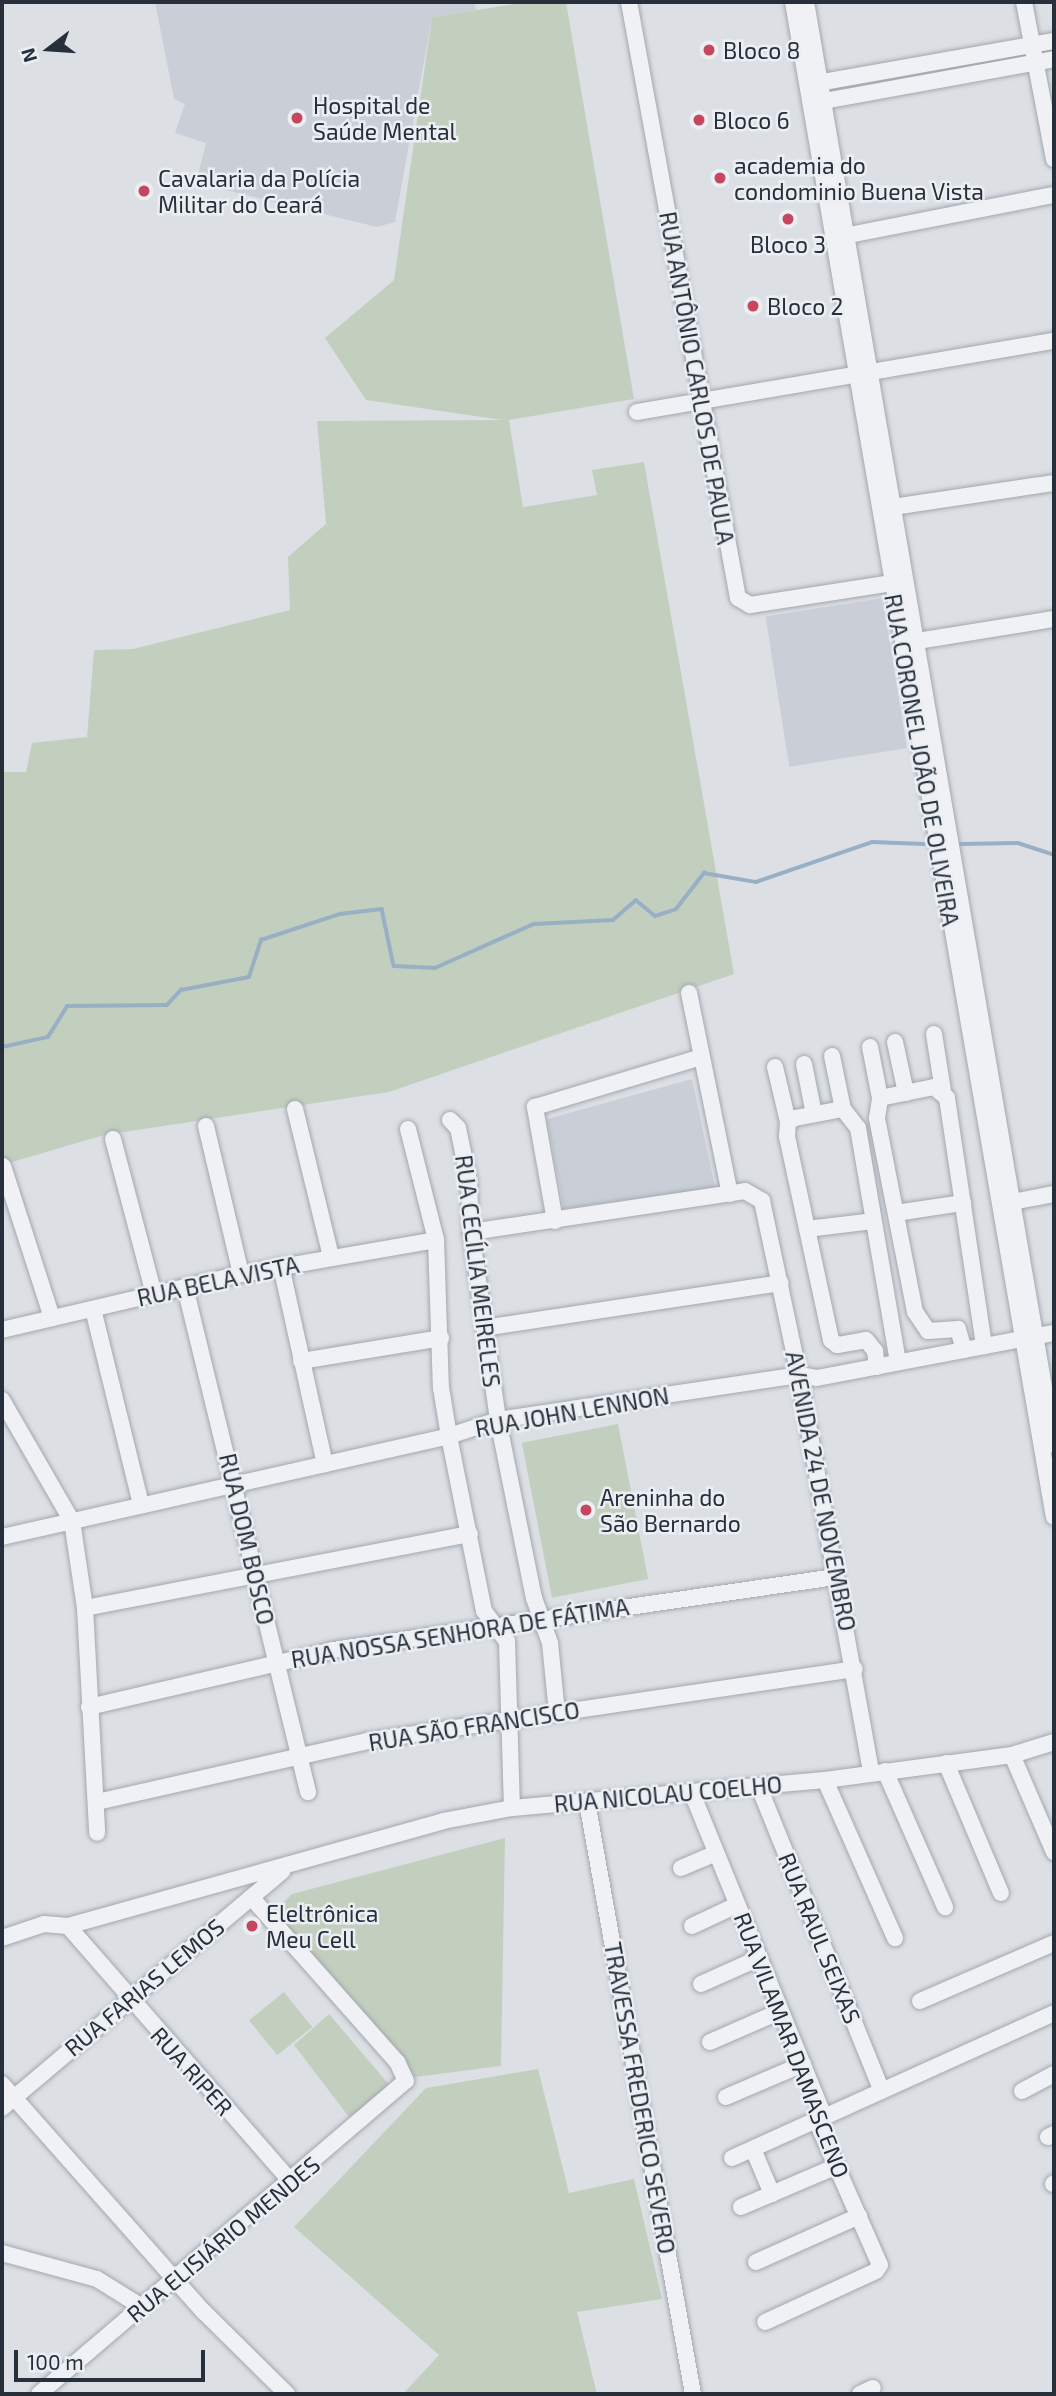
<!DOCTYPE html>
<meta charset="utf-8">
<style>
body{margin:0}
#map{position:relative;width:1056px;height:2396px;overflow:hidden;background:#dce0e5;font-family:"Exo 2",sans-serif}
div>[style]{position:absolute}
.built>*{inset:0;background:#cacfd7;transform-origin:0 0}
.green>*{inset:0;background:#c3cfbe;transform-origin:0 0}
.stream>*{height:3.5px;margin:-1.75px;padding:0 1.75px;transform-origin:1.75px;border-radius:1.75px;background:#99afc4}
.roads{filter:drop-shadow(0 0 2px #a2a7af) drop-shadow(0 0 2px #a2a7af)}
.minor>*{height:16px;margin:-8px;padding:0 8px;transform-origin:8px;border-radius:8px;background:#eff1f4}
.dots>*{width:19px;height:19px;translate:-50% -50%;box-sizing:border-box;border:4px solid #ebeff3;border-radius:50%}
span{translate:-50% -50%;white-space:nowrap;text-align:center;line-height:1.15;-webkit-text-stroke:5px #ebeff3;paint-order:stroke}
.poi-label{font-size:23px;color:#272f3b}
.left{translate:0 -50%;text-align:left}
.street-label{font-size:23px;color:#272f3b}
.frame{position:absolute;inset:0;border:4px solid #272f3b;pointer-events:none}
.north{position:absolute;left:14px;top:14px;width:70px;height:70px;-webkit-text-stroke:5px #ebeff3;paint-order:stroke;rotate:253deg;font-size:19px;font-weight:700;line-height:28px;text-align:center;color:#272f3b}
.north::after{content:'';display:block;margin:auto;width:24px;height:32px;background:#272f3b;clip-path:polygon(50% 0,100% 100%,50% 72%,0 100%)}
.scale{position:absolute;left:14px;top:2350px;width:191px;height:32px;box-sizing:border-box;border:4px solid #272f3b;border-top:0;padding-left:9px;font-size:21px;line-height:24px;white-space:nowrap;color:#272f3b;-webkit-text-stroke:5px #ebeff3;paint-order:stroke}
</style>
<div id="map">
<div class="built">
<div style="clip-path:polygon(155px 2px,474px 2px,476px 10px,432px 17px,395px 222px,377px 227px,196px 183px,206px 143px,175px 133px,185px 104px,174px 99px)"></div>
<div style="left:883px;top:598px;width:152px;height:119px;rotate:81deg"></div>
<div style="clip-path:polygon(692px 1079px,715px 1187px,564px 1209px,547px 1119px)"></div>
</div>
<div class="green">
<div style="clip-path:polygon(527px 2px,566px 2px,634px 399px,509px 420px,523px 507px,597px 495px,592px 470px,644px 462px,734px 974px,389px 1092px,104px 1135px,2px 1165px,2px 772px,26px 772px,32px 743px,87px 737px,94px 650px,133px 649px,290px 610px,288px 557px,326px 524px,317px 421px,502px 420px,366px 400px,325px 338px,394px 280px,432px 17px)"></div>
<div style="left:618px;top:1424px;width:158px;height:98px;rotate:79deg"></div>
<div style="clip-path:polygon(505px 1838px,501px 2066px,415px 2077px,272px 1913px,292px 1894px)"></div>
<div style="left:284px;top:1992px;width:45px;height:45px;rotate:51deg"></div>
<div style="clip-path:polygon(329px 2014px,392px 2088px,349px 2117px,294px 2045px)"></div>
<div style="clip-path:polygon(538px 2069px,569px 2193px,634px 2179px,662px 2299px,577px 2312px,597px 2394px,403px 2394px,439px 2355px,294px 2227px,426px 2088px)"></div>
</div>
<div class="stream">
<div style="left:961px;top:844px;width:57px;rotate:-1deg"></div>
<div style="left:1018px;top:843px;width:38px;rotate:18deg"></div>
<div style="left:2px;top:1047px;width:47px;rotate:-12.3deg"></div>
<div style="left:48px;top:1037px;width:36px;rotate:-58deg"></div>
<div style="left:67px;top:1006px;width:100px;rotate:-0.6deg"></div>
<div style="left:167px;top:1005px;width:21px;rotate:-47deg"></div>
<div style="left:181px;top:990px;width:69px;rotate:-10.8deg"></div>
<div style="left:249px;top:977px;width:39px;rotate:-72deg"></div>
<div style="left:261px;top:940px;width:83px;rotate:-18.2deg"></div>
<div style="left:340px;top:914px;width:42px;rotate:-6.8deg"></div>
<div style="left:382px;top:909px;width:58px;rotate:78.1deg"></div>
<div style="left:394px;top:966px;width:41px;rotate:2.8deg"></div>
<div style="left:435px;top:968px;width:108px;rotate:-24deg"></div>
<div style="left:534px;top:924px;width:79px;rotate:-2.9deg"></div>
<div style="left:613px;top:920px;width:30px;rotate:-41deg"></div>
<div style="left:636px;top:900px;width:25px;rotate:40deg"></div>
<div style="left:655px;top:916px;width:22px;rotate:-18deg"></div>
<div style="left:676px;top:909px;width:46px;rotate:-52.1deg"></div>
<div style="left:704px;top:873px;width:53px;rotate:9.8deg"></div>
<div style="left:756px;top:882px;width:123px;rotate:-19deg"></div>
<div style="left:872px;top:842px;width:52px;rotate:2.2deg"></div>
</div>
<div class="roads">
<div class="minor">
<div style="left:629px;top:2px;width:606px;rotate:79.64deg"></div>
<div style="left:738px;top:598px;width:14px;rotate:30deg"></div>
<div style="left:750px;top:605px;width:144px;rotate:-8.8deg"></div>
<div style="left:793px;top:2px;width:1537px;rotate:80.23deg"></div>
<div style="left:806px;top:2px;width:1464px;rotate:80.25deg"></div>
<div style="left:1024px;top:2px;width:160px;rotate:79.2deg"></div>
<div style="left:812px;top:84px;width:246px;rotate:-10.1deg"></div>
<div style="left:813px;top:103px;width:245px;rotate:-10.3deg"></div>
<div style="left:839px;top:237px;width:219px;rotate:-11.1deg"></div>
<div style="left:637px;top:412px;width:423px;rotate:-9.7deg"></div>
<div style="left:893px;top:507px;width:163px;rotate:-8.5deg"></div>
<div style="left:905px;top:643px;width:151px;rotate:-9.2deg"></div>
<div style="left:689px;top:993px;width:205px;rotate:78.5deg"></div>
<div style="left:934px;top:1034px;width:58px;rotate:81deg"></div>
<div style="left:895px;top:1042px;width:52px;rotate:77.8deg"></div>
<div style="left:870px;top:1047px;width:52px;rotate:78.9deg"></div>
<div style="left:832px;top:1056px;width:54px;rotate:78.3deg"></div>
<div style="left:804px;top:1064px;width:51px;rotate:78.7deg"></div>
<div style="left:775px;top:1067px;width:57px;rotate:76.7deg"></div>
<div style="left:295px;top:1109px;width:152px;rotate:76.3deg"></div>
<div style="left:450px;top:1120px;width:11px;rotate:45deg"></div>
<div style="left:458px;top:1128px;width:54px;rotate:78.3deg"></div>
<div style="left:469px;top:1181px;width:51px;rotate:87.8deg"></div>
<div style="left:471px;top:1232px;width:190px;rotate:81.8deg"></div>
<div style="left:498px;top:1420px;width:182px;rotate:78.6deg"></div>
<div style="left:534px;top:1598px;width:48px;rotate:70.4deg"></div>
<div style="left:550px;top:1643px;width:70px;rotate:84.3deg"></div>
<div style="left:206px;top:1126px;width:152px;rotate:76.7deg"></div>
<div style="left:408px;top:1129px;width:114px;rotate:75.8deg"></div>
<div style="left:436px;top:1240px;width:148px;rotate:88.1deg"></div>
<div style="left:441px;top:1388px;width:49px;rotate:80.5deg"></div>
<div style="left:449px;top:1436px;width:178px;rotate:78.7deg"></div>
<div style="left:484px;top:1611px;width:38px;rotate:53deg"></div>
<div style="left:507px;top:1641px;width:167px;rotate:88.3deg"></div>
<div style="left:113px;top:1139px;width:160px;rotate:75.2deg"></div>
<div style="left:3px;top:1166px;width:160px;rotate:72.1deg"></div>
<div style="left:1012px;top:1202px;width:43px;rotate:-10.8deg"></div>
<div style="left:896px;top:1213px;width:68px;rotate:-8.5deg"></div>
<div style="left:555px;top:1221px;width:116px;rotate:-100deg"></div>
<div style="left:535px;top:1107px;width:174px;rotate:-16.7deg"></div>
<div style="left:807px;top:1229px;width:66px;rotate:-6.9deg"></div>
<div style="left:471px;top:1232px;width:277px;rotate:-8.5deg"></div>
<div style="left:745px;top:1191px;width:20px;rotate:30deg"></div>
<div style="left:762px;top:1201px;width:178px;rotate:78deg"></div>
<div style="left:799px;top:1375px;width:403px;rotate:79.7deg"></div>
<div style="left:281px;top:1266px;width:203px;rotate:77.5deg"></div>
<div style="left:185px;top:1287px;width:520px;rotate:76.31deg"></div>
<div style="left:93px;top:1309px;width:202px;rotate:76.2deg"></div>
<div style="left:484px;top:1328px;width:300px;rotate:-8.6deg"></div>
<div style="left:2px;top:1330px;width:245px;rotate:-13.2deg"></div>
<div style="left:241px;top:1274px;width:198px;rotate:-9.9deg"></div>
<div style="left:964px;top:1350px;width:22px;rotate:-106deg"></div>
<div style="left:958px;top:1329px;width:30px;rotate:176deg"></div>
<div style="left:928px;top:1331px;width:23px;rotate:-124deg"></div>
<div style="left:915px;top:1312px;width:198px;rotate:-101.1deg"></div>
<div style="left:877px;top:1118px;width:20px;rotate:-81deg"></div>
<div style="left:880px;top:1098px;width:55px;rotate:-11.5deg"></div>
<div style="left:934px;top:1087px;width:17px;rotate:40deg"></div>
<div style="left:947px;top:1098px;width:251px;rotate:81.5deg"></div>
<div style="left:301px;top:1361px;width:142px;rotate:-9.3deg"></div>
<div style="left:877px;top:1367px;width:16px;rotate:-97deg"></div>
<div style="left:875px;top:1351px;width:14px;rotate:-129deg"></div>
<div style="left:866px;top:1340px;width:29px;rotate:170deg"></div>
<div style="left:837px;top:1345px;width:8px;rotate:-140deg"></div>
<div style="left:831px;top:1340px;width:209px;rotate:-102.2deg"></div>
<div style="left:787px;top:1136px;width:14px;rotate:-86deg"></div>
<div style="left:788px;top:1122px;width:8px;rotate:-30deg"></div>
<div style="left:795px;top:1118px;width:49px;rotate:-10.6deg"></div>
<div style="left:843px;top:1109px;width:24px;rotate:52deg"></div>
<div style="left:858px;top:1128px;width:237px;rotate:80.3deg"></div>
<div style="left:2px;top:1400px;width:140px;rotate:60deg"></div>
<div style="left:72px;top:1521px;width:88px;rotate:81.5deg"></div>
<div style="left:85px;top:1608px;width:225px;rotate:86.9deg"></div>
<div style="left:2px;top:1537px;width:458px;rotate:-12.7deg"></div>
<div style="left:449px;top:1436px;width:52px;rotate:-18.1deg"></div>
<div style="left:498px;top:1420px;width:304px;rotate:-8.5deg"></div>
<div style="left:799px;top:1375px;width:18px;rotate:9deg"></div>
<div style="left:817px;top:1378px;width:241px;rotate:-10.8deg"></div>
<div style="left:85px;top:1608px;width:392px;rotate:-10.9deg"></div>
<div style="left:89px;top:1707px;width:251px;rotate:-13.1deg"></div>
<div style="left:333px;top:1650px;width:507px;rotate:-8.27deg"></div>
<div style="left:1012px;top:1755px;width:106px;rotate:66.6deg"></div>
<div style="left:946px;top:1763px;width:141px;rotate:67.1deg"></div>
<div style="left:885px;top:1771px;width:149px;rotate:66.2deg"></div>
<div style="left:825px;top:1780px;width:173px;rotate:66.1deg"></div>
<div style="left:759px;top:1787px;width:326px;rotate:68deg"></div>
<div style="left:692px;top:1793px;width:350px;rotate:67.8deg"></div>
<div style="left:824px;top:2117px;width:9px;rotate:159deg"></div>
<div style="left:816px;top:2120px;width:158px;rotate:66.2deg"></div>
<div style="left:880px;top:2265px;width:7px;rotate:124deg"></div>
<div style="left:876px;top:2271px;width:122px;rotate:155.3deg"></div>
<div style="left:97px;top:1802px;width:277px;rotate:-12.7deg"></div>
<div style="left:367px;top:1741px;width:493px;rotate:-8.4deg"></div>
<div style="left:587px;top:1802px;width:601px;rotate:79.85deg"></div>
<div style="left:681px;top:1868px;width:38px;rotate:-23deg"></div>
<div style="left:68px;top:1926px;width:340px;rotate:48.9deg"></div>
<div style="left:692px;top:1926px;width:50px;rotate:-25deg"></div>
<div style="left:2px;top:1938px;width:44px;rotate:-18.4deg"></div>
<div style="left:44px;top:1924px;width:24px;rotate:5deg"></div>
<div style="left:68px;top:1926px;width:389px;rotate:-15.6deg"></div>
<div style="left:443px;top:1821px;width:70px;rotate:-10.7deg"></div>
<div style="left:512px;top:1808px;width:314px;rotate:-5.1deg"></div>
<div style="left:825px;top:1780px;width:189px;rotate:-7.6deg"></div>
<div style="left:1012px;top:1755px;width:44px;rotate:-17.2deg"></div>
<div style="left:701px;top:1984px;width:64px;rotate:-24.1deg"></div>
<div style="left:920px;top:2001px;width:146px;rotate:-23.4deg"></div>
<div style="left:710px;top:2042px;width:77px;rotate:-23.6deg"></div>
<div style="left:2px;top:2084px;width:305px;rotate:48.5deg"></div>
<div style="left:204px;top:2312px;width:117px;rotate:44.7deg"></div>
<div style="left:1022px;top:2091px;width:36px;rotate:-28deg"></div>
<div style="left:726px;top:2097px;width:84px;rotate:-23.2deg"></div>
<div style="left:2px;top:2108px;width:367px;rotate:-40.2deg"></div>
<div style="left:824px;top:2117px;width:252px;rotate:-24.3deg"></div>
<div style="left:1048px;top:2137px;width:7px;rotate:-27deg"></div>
<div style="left:753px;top:2149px;width:49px;rotate:67.1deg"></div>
<div style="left:732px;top:2158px;width:92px;rotate:-24.3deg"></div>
<div style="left:1053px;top:2184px;width:1px;rotate:-45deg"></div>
<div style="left:741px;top:2207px;width:104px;rotate:-23.1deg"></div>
<div style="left:2px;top:2253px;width:98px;rotate:15.3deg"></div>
<div style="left:97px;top:2279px;width:53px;rotate:31.9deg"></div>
<div style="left:756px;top:2262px;width:113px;rotate:-24.1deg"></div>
<div style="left:39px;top:2394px;width:482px;rotate:-40.5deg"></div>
<div style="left:406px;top:2081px;width:21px;rotate:-115deg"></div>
<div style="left:397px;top:2062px;width:220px;rotate:-131.5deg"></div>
<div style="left:860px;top:2394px;width:14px;rotate:-25deg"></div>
</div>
</div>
<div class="dots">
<div style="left:709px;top:50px;background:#c5465d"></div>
<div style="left:297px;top:118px;background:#c5465d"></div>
<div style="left:699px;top:120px;background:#c5465d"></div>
<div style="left:720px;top:178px;background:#c5465d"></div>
<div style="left:144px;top:191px;background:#c5465d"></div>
<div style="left:788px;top:219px;background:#c5465d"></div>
<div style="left:753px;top:306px;background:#c5465d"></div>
<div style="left:586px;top:1510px;background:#c5465d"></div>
<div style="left:252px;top:1926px;background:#c5465d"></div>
</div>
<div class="poi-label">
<span class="left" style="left:723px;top:50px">Bloco 8</span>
<span class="left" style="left:313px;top:118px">Hospital de<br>Saúde Mental</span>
<span class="left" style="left:713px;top:120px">Bloco 6</span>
<span class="left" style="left:734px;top:178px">academia do<br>condominio Buena Vista</span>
<span class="left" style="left:158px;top:191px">Cavalaria da Polícia<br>Militar do Ceará</span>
<span style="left:788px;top:244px">Bloco 3</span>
<span class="left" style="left:767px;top:306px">Bloco 2</span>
<span class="left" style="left:600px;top:1510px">Areninha do<br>São Bernardo</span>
<span class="left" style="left:266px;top:1926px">Eleltrônica<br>Meu Cell</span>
</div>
<div class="street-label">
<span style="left:697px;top:378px;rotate:80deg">RUA ANTÔNIO CARLOS DE PAULA</span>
<span style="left:922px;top:760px;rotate:80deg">RUA CORONEL JOÃO DE OLIVEIRA</span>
<span style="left:478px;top:1271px;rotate:83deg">RUA CECÍLIA MEIRELES</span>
<span style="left:218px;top:1281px;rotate:-12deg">RUA BELA VISTA</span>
<span style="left:572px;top:1412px;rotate:-10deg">RUA JOHN LENNON</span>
<span style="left:821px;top:1491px;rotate:79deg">AVENIDA 24 DE NOVEMBRO</span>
<span style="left:247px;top:1539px;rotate:77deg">RUA DOM BOSCO</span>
<span style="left:460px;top:1633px;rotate:-9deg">RUA NOSSA SENHORA DE FÁTIMA</span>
<span style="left:474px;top:1726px;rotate:-9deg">RUA SÃO FRANCISCO</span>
<span style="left:668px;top:1794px;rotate:-5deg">RUA NICOLAU COELHO</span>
<span style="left:820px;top:1938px;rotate:68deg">RUA RAUL SEIXAS</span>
<span style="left:144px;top:1987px;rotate:-40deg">RUA FARIAS LEMOS</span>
<span style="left:792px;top:2045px;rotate:69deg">RUA VILAMAR DAMASCENO</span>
<span style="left:192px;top:2071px;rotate:48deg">RUA RIPER</span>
<span style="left:640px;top:2098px;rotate:80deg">TRAVESSA FREDERICO SEVERO</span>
<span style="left:223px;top:2239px;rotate:-40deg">RUA ELISIÁRIO MENDES</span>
</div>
<div class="frame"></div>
<div class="north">N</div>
<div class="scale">100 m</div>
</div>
